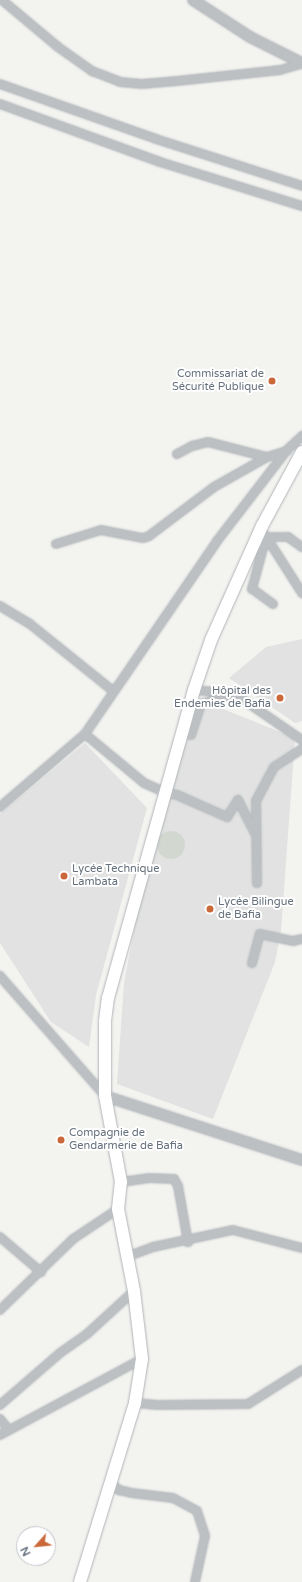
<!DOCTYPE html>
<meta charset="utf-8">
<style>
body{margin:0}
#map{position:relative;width:302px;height:1582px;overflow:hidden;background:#f3f3f0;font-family:"Varela Round",sans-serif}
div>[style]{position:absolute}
.built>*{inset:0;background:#e1e2e1}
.green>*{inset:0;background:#d2d8d0}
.round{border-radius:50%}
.roads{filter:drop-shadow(0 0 1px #b0b4b8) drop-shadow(0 0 1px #b0b4b8)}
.minor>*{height:8px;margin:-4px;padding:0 4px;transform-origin:4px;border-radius:4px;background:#bdc0c3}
.tertiary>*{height:10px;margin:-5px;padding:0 5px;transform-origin:5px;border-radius:5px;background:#bdc0c3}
.secondary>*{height:12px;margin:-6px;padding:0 6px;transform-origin:6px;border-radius:6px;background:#fff}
.dots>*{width:11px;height:11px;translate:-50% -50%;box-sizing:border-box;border:2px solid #fff;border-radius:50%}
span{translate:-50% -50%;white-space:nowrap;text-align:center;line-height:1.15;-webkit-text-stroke:4px #fff;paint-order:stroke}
.poi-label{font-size:11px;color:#66717d}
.right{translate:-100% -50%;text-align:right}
.left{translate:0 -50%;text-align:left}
.north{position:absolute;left:16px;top:1526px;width:40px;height:40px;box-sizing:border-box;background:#fff;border:1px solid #c2c6cb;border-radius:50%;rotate:243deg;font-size:11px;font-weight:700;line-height:16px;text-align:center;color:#66717d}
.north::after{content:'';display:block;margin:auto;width:14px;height:18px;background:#cb6839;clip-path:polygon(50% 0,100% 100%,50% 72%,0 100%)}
</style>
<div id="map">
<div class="built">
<div style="clip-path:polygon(302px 639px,302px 721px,295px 723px,229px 678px,266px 647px)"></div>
<div style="clip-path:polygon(198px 699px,295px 738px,281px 931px,275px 962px,213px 1119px,117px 1084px,124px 983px,142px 888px)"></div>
<div style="clip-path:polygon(85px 743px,147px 808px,96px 995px,89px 1047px,51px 1022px,0 943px,0 814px)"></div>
</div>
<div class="green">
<div class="round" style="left:157px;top:831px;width:28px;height:28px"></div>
</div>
<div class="roads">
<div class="minor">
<div style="left:2px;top:0;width:73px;rotate:40deg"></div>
<div style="left:58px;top:47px;width:42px;rotate:35.2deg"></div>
<div style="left:92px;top:71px;width:30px;rotate:21deg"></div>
<div style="left:120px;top:82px;width:22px;rotate:5deg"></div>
<div style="left:142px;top:84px;width:35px;rotate:-5deg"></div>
<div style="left:177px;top:81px;width:104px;rotate:-6.1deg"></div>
<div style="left:280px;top:70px;width:22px;rotate:-16deg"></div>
<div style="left:0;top:84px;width:165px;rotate:19.4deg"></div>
<div style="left:156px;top:139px;width:153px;rotate:17.8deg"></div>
<div style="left:0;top:104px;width:170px;rotate:19.9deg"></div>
<div style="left:160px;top:162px;width:149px;rotate:17.2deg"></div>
<div style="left:177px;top:454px;width:17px;rotate:-28deg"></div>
<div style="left:192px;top:446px;width:16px;rotate:-14deg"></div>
<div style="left:208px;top:442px;width:61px;rotate:14.3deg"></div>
<div style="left:265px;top:535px;width:69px;rotate:57.5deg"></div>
<div style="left:56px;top:544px;width:47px;rotate:-17.3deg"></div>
<div style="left:101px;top:530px;width:43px;rotate:10.8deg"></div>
<div style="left:143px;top:538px;width:6px;rotate:-18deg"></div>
<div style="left:149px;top:536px;width:81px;rotate:-37deg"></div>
<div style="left:214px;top:487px;width:61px;rotate:-29.5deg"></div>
<div style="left:267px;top:457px;width:21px;rotate:-17deg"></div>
<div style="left:273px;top:604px;width:26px;rotate:-144deg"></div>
<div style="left:252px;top:589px;width:54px;rotate:-74.9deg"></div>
<div style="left:266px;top:537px;width:22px"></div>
<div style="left:288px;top:537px;width:17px;rotate:36deg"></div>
<div style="left:0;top:606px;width:35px;rotate:31deg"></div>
<div style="left:30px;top:624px;width:107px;rotate:38.9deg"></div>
<div style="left:194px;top:690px;width:41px;rotate:5.6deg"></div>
<div style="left:235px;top:694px;width:81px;rotate:34.5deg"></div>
<div style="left:85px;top:734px;width:77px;rotate:39.7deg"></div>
<div style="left:144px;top:783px;width:24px;rotate:24deg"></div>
<div style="left:166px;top:793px;width:11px;rotate:10deg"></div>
<div style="left:177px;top:795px;width:55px;rotate:23.7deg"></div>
<div style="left:227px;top:817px;width:20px;rotate:-57deg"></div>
<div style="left:238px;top:800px;width:37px;rotate:63deg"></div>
<div style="left:191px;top:735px;width:33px;rotate:-72deg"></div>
<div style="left:201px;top:704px;width:32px;rotate:-16deg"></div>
<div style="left:0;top:807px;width:112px;rotate:-40.7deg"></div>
<div style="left:85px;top:734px;width:234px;rotate:-55.6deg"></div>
<div style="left:217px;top:541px;width:115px;rotate:-52.4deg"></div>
<div style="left:287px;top:450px;width:21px;rotate:-43deg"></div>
<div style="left:257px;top:883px;width:82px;rotate:-90.7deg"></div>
<div style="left:256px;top:801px;width:38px;rotate:-62deg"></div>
<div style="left:274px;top:767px;width:33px;rotate:-33deg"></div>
<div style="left:252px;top:963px;width:30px;rotate:-75deg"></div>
<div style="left:260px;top:934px;width:34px;rotate:12deg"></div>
<div style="left:293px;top:941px;width:9px;rotate:-13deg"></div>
<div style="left:0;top:976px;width:159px;rotate:48.8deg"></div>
<div style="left:121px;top:1182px;width:27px;rotate:-8deg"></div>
<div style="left:148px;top:1178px;width:26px;rotate:2deg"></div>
<div style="left:174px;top:1179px;width:8px;rotate:60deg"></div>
<div style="left:178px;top:1186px;width:57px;rotate:79.9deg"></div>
<div style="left:0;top:1237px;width:54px;rotate:40.5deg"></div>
<div style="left:126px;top:1257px;width:29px;rotate:-20deg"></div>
<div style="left:153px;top:1247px;width:82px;rotate:-12deg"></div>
<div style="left:233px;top:1230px;width:71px;rotate:14.6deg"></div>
<div style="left:0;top:1310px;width:102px;rotate:-44.2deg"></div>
<div style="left:73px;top:1239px;width:54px;rotate:-33.7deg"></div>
<div style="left:135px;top:1403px;width:23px;rotate:5deg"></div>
<div style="left:158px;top:1405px;width:90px;rotate:-0.6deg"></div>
<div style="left:248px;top:1404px;width:64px;rotate:-32.2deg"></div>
<div style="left:0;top:1405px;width:79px;rotate:-40.9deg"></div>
<div style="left:60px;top:1353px;width:33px;rotate:-35deg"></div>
<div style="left:87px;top:1334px;width:64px;rotate:-42.5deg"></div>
<div style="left:0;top:1419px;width:14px;rotate:51deg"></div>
<div style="left:0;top:1435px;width:161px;rotate:-28.2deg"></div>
<div style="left:111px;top:1483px;width:11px;rotate:41deg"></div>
<div style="left:119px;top:1490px;width:13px;rotate:13deg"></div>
<div style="left:132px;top:1493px;width:41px;rotate:7deg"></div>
<div style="left:173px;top:1498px;width:27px;rotate:28deg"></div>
<div style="left:197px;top:1511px;width:26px;rotate:72deg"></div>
<div style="left:205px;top:1536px;width:47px;rotate:102.3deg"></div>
</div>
<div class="tertiary">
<div style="left:193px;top:0;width:68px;rotate:33deg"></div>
<div style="left:250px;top:37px;width:58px;rotate:26.6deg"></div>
<div style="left:105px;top:1096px;width:207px;rotate:18deg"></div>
</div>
<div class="secondary">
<div style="left:80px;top:1582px;width:187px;rotate:-72.9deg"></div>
<div style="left:135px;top:1403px;width:45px;rotate:-81deg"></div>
<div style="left:142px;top:1359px;width:68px;rotate:-96.7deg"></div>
<div style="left:134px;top:1291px;width:84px;rotate:-101deg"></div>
<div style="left:118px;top:1209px;width:27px;rotate:-84deg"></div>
<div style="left:121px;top:1182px;width:87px;rotate:-100.5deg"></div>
<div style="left:105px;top:1096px;width:75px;rotate:-90deg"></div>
<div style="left:105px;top:1021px;width:23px;rotate:-83deg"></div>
<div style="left:108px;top:998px;width:320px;rotate:-74.4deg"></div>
<div style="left:194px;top:690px;width:53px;rotate:-71.2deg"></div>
<div style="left:211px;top:640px;width:125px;rotate:-65.9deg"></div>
<div style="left:262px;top:526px;width:84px;rotate:-61.6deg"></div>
</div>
</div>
<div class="dots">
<div style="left:272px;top:381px;background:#cb6839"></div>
<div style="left:280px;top:698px;background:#cb6839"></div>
<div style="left:64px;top:876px;background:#cb6839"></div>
<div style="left:210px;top:909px;background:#cb6839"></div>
<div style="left:61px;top:1140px;background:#cb6839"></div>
</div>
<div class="poi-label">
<span class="right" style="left:264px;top:381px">Commissariat de<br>Sécurité Publique</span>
<span class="right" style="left:271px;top:698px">Hôpital des<br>Endemies de Bafia</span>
<span class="left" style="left:72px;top:876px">Lycée Technique<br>Lambata</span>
<span class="left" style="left:218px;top:909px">Lycée Bilingue<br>de Bafia</span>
<span class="left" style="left:69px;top:1140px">Compagnie de<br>Gendarmerie de Bafia</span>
</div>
<div class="north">N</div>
</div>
